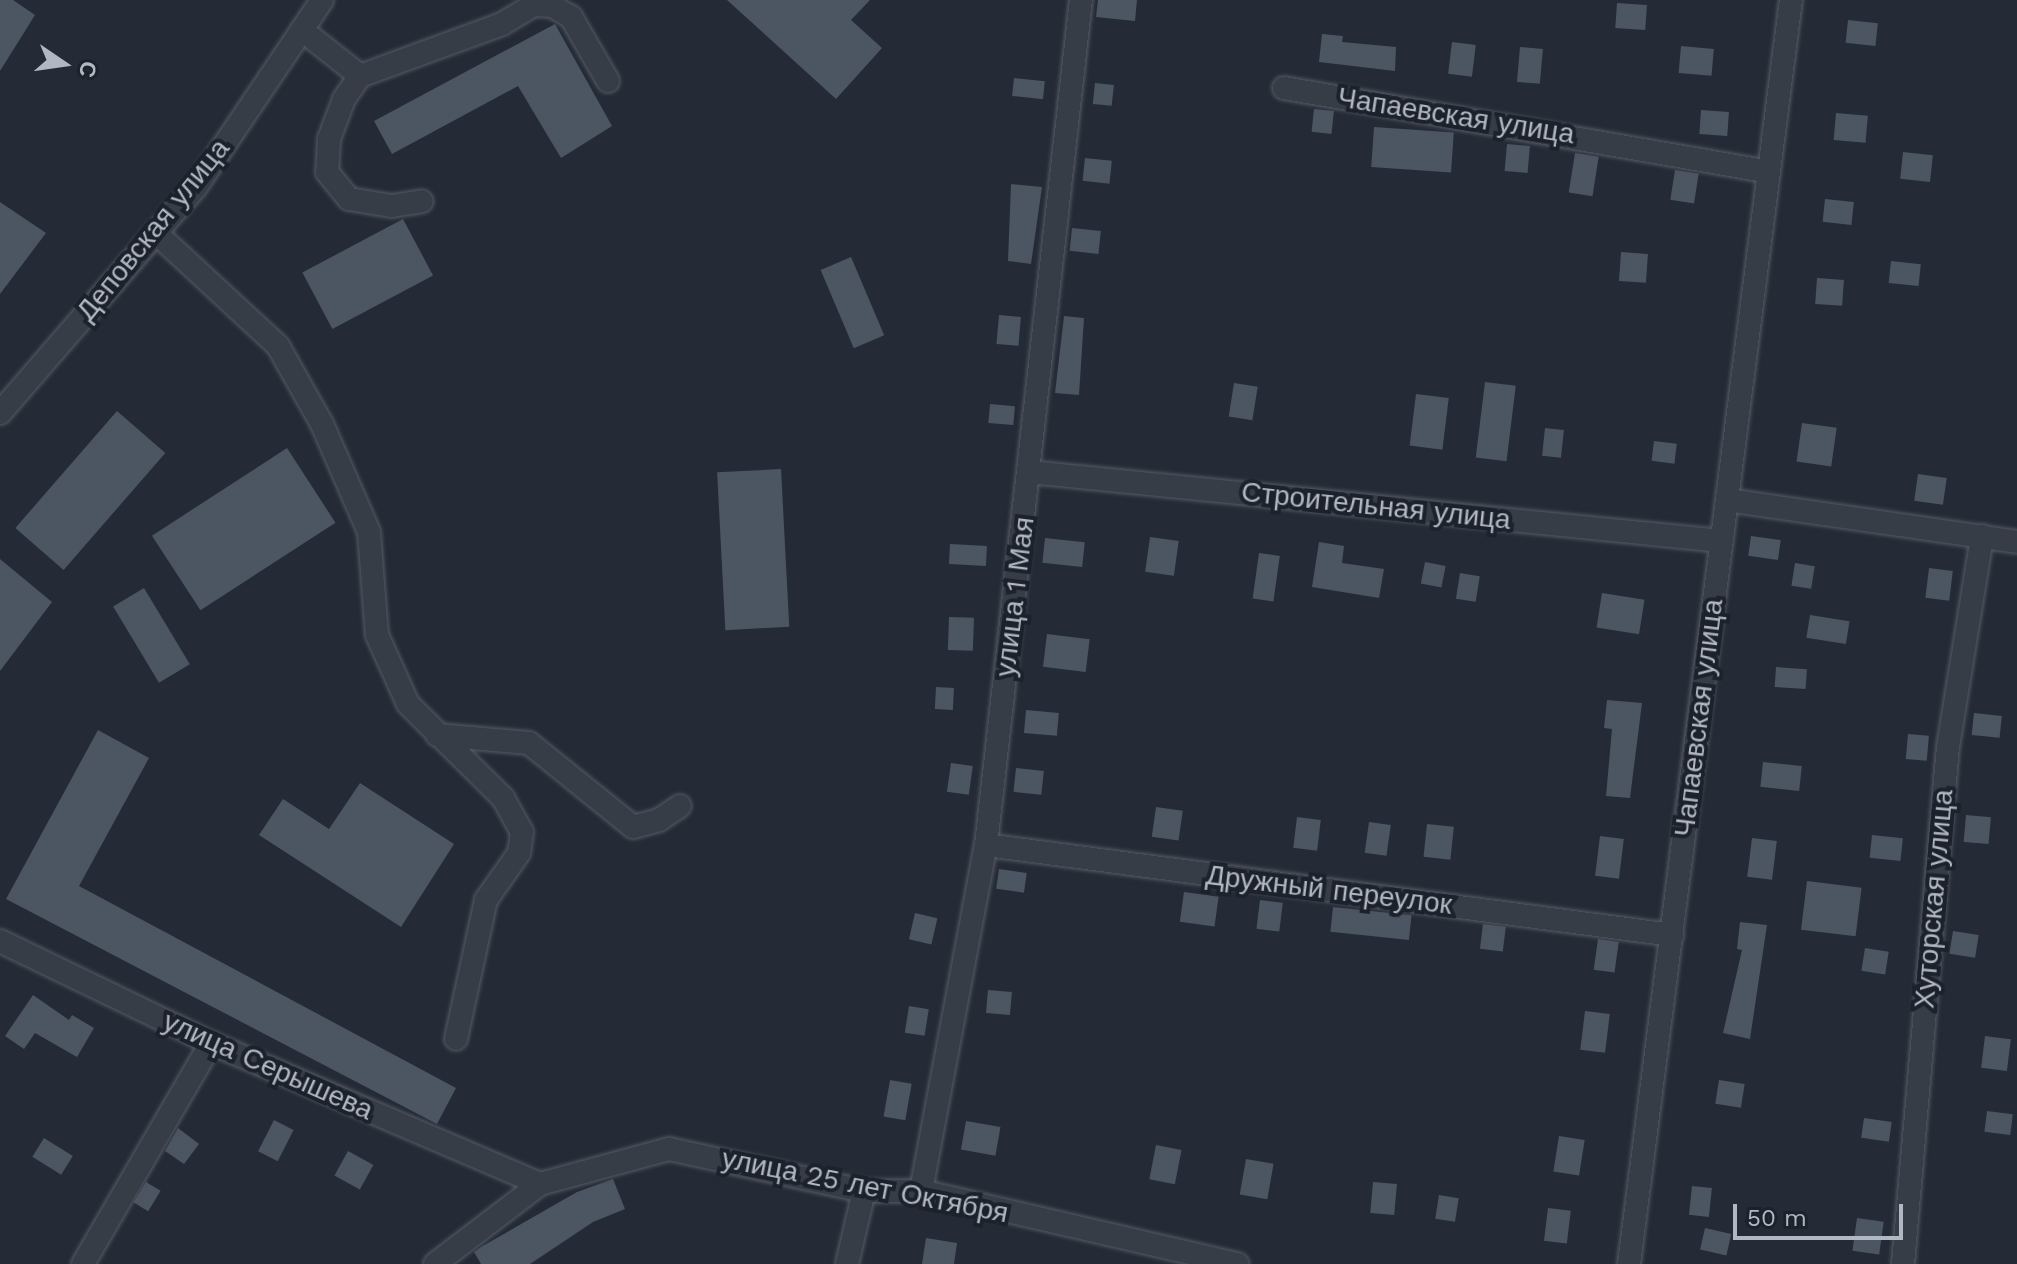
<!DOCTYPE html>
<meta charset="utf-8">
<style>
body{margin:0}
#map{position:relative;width:2017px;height:1264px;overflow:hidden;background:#242b36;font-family:"Work Sans",sans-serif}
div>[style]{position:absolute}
.building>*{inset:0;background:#4c5562;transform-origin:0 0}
.roads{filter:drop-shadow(0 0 2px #555b65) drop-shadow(0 0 2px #555b65)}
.minor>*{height:22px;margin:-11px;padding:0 11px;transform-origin:11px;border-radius:11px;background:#373d47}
span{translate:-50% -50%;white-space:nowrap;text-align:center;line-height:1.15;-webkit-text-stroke:8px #1c222c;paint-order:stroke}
.street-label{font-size:28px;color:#b2b8c3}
.north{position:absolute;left:24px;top:24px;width:80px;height:80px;-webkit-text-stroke:6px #1c222c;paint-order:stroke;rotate:103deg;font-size:22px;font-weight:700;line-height:32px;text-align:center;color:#b2b8c3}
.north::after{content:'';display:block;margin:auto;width:28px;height:36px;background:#b2b8c3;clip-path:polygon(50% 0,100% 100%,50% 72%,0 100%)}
.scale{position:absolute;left:1733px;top:1204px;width:170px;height:36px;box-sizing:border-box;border:4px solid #b2b8c3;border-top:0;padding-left:10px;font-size:24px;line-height:28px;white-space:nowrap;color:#b2b8c3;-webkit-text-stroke:6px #1c222c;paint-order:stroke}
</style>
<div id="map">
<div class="building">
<div style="clip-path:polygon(0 0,13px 0,35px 15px,0 71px)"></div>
<div style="clip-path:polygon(727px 0,870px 0,851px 20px,882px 48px,836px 99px)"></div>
<div style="clip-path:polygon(1098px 0,1137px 0,1135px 21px,1096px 17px)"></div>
<div style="left:1617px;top:3px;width:30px;height:25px;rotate:4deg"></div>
<div style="left:1848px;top:20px;width:30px;height:23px;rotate:6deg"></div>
<div style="clip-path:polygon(555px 24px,612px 126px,561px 158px,518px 86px,392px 154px,374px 121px)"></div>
<div style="clip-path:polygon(1322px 34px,1343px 36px,1342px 42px,1396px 47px,1395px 71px,1319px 62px)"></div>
<div style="left:1452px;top:42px;width:24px;height:32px;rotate:7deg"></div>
<div style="left:1681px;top:46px;width:33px;height:27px;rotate:5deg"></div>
<div style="left:1520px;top:47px;width:23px;height:35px;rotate:5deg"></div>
<div style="left:1014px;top:78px;width:31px;height:18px;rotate:6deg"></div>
<div style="left:1095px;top:83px;width:19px;height:21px;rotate:6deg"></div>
<div style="left:1314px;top:109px;width:20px;height:23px;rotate:6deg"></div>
<div style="left:1701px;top:110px;width:28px;height:24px;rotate:4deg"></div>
<div style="left:1836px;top:113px;width:32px;height:27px;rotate:5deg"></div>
<div style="left:1374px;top:127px;width:80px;height:40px;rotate:4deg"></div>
<div style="left:1507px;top:144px;width:23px;height:27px;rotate:5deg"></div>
<div style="left:1903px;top:152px;width:30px;height:27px;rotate:6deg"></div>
<div style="left:1575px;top:153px;width:24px;height:40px;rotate:9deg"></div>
<div style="left:1085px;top:158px;width:27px;height:23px;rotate:6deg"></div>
<div style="left:1675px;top:170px;width:24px;height:30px;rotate:9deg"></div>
<div style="clip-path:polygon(1011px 184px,1042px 187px,1031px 264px,1008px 261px)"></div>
<div style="left:1825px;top:199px;width:29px;height:23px;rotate:6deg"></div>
<div style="clip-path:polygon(0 202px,46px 233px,0 294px)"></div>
<div style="left:403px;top:219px;width:64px;height:114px;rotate:62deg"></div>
<div style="left:1072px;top:228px;width:29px;height:23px;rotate:6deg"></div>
<div style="left:1621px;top:252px;width:27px;height:29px;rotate:4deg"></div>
<div style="left:851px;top:257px;width:85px;height:33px;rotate:67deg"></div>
<div style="left:1891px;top:261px;width:30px;height:22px;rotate:6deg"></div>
<div style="left:1817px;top:278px;width:27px;height:26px;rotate:4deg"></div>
<div style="left:999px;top:315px;width:22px;height:29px;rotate:5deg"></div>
<div style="clip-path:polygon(1064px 316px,1084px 318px,1079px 395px,1055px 393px)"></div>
<div style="left:1485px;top:382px;width:31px;height:76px;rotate:7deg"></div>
<div style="left:1234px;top:383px;width:24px;height:34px;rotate:9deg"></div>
<div style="left:1416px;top:394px;width:33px;height:52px;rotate:7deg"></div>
<div style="left:990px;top:404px;width:25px;height:19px;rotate:5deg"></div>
<div style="left:117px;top:411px;width:64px;height:155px;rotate:41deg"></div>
<div style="left:1802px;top:423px;width:35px;height:39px;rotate:8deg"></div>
<div style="left:1545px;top:428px;width:19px;height:28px;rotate:6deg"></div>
<div style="left:1654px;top:441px;width:23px;height:20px;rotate:7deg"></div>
<div style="left:287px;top:448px;width:89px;height:161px;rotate:57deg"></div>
<div style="left:781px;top:469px;width:158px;height:64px;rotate:87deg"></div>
<div style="left:1918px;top:474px;width:29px;height:27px;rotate:8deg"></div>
<div style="left:1751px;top:536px;width:30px;height:20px;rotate:8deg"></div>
<div style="left:1150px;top:537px;width:29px;height:35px;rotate:8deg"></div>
<div style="left:1045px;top:538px;width:40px;height:25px;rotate:6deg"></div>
<div style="clip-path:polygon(1319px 542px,1344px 546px,1342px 563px,1384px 569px,1379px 598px,1312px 587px)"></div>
<div style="left:950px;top:544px;width:37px;height:20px;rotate:3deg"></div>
<div style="left:1259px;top:553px;width:21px;height:46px;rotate:8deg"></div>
<div style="clip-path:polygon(0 559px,52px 602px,0 671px)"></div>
<div style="left:1425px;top:562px;width:21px;height:22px;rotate:11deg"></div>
<div style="left:1795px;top:563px;width:20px;height:23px;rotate:9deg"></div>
<div style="left:1929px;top:568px;width:24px;height:30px;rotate:7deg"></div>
<div style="left:1460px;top:573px;width:20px;height:26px;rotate:9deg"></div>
<div style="left:144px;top:588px;width:89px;height:36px;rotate:59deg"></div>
<div style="left:1602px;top:593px;width:43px;height:35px;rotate:9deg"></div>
<div style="left:1810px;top:615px;width:40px;height:23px;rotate:9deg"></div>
<div style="left:949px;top:617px;width:25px;height:33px;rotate:2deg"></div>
<div style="left:1047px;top:634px;width:43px;height:33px;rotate:7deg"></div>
<div style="left:1776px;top:667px;width:31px;height:20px;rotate:4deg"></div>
<div style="left:936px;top:687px;width:18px;height:22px;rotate:3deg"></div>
<div style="clip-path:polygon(1607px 700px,1642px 703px,1630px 798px,1606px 796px,1612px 729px,1604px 728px)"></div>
<div style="left:1026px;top:710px;width:33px;height:23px;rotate:5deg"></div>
<div style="left:1974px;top:713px;width:28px;height:22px;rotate:6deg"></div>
<div style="clip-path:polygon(98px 730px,149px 758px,79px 886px,456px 1088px,437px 1124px,6px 899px)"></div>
<div style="left:1908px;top:734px;width:21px;height:25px;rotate:5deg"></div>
<div style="left:1763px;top:762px;width:39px;height:25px;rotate:6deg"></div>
<div style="left:951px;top:763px;width:22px;height:29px;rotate:8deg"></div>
<div style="left:1016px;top:768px;width:28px;height:24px;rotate:6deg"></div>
<div style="clip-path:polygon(360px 783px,454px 844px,401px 927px,259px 835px,283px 799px,329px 829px)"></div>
<div style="left:1156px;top:807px;width:27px;height:30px;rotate:8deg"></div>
<div style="left:1966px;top:815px;width:25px;height:27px;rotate:5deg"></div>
<div style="left:1297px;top:817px;width:24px;height:31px;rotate:7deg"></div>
<div style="left:1369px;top:822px;width:22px;height:31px;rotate:8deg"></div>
<div style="left:1427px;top:824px;width:27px;height:33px;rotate:6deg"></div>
<div style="left:1872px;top:835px;width:31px;height:23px;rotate:6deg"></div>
<div style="left:1600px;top:836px;width:24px;height:40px;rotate:7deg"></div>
<div style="left:1752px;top:838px;width:25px;height:39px;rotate:7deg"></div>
<div style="left:999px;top:869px;width:28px;height:20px;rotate:8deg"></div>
<div style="left:1807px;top:881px;width:55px;height:49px;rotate:7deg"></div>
<div style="left:1184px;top:892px;width:35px;height:30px;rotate:8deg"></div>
<div style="left:1260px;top:900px;width:23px;height:29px;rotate:7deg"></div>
<div style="left:1333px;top:907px;width:79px;height:25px;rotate:6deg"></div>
<div style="left:915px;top:913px;width:23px;height:27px;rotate:13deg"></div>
<div style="clip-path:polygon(1740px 922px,1767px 925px,1750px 1039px,1723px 1033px,1742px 950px,1737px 949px)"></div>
<div style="left:1483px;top:924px;width:23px;height:25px;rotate:7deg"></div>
<div style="left:1953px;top:931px;width:26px;height:23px;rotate:9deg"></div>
<div style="left:1598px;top:939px;width:21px;height:31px;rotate:8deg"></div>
<div style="left:1865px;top:948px;width:24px;height:23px;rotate:9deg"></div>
<div style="left:988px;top:990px;width:24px;height:23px;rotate:5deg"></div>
<div style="clip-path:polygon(33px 995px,69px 1020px,72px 1015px,94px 1028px,77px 1057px,35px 1033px,24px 1049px,5px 1036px)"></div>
<div style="left:909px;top:1006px;width:20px;height:27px;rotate:9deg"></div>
<div style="left:1585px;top:1011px;width:25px;height:39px;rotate:7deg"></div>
<div style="left:1985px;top:1036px;width:26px;height:32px;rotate:7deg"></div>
<div style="left:890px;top:1080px;width:22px;height:37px;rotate:10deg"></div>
<div style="left:1719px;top:1080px;width:26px;height:24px;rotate:9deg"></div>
<div style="left:1987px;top:1111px;width:26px;height:21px;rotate:7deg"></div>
<div style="left:1864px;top:1118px;width:28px;height:20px;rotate:8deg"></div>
<div style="left:274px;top:1120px;width:22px;height:35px;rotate:27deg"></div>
<div style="left:966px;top:1121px;width:35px;height:29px;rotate:10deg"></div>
<div style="clip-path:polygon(178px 1128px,199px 1144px,184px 1164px,165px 1151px)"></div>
<div style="left:1559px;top:1136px;width:26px;height:36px;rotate:9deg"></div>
<div style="left:44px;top:1138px;width:34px;height:22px;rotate:32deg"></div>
<div style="left:1156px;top:1145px;width:26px;height:35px;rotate:11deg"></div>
<div style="left:348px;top:1151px;width:29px;height:28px;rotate:29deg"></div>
<div style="left:1246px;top:1159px;width:28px;height:36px;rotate:10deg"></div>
<div style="clip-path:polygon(613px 1179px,625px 1209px,593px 1222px,530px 1264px,481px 1264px,474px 1252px,481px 1247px,577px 1192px)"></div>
<div style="left:146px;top:1182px;width:17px;height:24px;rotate:31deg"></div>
<div style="left:1373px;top:1182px;width:24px;height:31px;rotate:5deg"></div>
<div style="left:1692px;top:1186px;width:20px;height:29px;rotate:6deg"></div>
<div style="left:1439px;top:1195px;width:20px;height:24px;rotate:9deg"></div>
<div style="left:1548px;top:1208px;width:23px;height:33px;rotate:7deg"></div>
<div style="left:1857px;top:1218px;width:27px;height:33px;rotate:8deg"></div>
<div style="left:1705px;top:1228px;width:27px;height:22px;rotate:13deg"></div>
<div style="clip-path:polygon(926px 1238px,957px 1243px,954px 1264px,922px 1264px)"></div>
</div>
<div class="roads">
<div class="minor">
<div style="left:302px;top:30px;width:74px;rotate:38.4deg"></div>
<div style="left:360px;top:76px;width:151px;rotate:-20.1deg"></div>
<div style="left:502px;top:24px;width:37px;rotate:-31deg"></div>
<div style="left:534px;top:5px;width:18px;rotate:3deg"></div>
<div style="left:552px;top:6px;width:22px;rotate:30deg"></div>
<div style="left:571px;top:17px;width:74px;rotate:60deg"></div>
<div style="left:360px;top:76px;width:28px;rotate:125deg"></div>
<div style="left:344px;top:99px;width:43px;rotate:110.6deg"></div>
<div style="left:329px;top:139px;width:33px;rotate:93deg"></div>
<div style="left:327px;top:172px;width:35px;rotate:51deg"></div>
<div style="left:349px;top:199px;width:44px;rotate:9.2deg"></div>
<div style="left:392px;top:206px;width:30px;rotate:-9deg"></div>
<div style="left:1284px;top:88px;width:492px;rotate:9.8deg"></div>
<div style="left:156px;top:233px;width:166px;rotate:42.8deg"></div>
<div style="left:278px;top:346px;width:90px;rotate:60.6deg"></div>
<div style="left:322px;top:424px;width:118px;rotate:66.5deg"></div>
<div style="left:369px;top:532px;width:103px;rotate:85.6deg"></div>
<div style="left:377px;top:635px;width:76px;rotate:65.8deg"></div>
<div style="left:408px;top:704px;width:134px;rotate:44.7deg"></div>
<div style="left:503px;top:798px;width:39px;rotate:61deg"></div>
<div style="left:522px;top:832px;width:21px;rotate:98deg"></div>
<div style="left:519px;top:853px;width:57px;rotate:125.1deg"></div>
<div style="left:486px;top:900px;width:142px;rotate:102.2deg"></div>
<div style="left:0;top:413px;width:299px;rotate:-49.1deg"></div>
<div style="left:196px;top:187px;width:225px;rotate:-56deg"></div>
<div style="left:1029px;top:472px;width:696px;rotate:5.69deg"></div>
<div style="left:1727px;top:500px;width:293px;rotate:8.2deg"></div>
<div style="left:437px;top:735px;width:92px;rotate:5deg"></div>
<div style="left:529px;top:743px;width:134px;rotate:38.9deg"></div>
<div style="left:633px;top:827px;width:27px;rotate:-15deg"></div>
<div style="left:659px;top:820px;width:25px;rotate:-34deg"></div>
<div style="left:986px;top:845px;width:692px;rotate:7.47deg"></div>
<div style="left:0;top:941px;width:234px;rotate:25.8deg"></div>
<div style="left:211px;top:1043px;width:358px;rotate:23.2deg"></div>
<div style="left:921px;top:1191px;width:352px;rotate:-79.4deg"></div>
<div style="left:986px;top:845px;width:850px;rotate:-83.59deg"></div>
<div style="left:83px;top:1264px;width:255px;rotate:-59.9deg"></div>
<div style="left:435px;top:1264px;width:132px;rotate:-37.3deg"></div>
<div style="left:540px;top:1184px;width:134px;rotate:-15.2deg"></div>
<div style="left:669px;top:1149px;width:199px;rotate:12.2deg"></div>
<div style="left:864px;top:1191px;width:57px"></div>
<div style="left:921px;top:1191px;width:325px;rotate:13deg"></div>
<div style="left:847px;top:1264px;width:75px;rotate:-76.9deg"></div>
<div style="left:1629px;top:1264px;width:1274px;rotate:-82.7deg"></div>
<div style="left:1903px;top:1264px;width:519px;rotate:-85.03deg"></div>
<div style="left:1948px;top:747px;width:214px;rotate:-80.8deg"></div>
</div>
</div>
<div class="street-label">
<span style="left:1456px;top:116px;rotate:9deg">Чапаевская улица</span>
<span style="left:153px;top:230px;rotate:-51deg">Деповская улица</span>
<span style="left:1376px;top:506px;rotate:6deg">Строительная улица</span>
<span style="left:1015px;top:597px;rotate:-83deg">улица 1 Мая</span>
<span style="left:1699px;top:718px;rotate:-83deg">Чапаевская улица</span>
<span style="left:1329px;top:890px;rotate:7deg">Дружный переулок</span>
<span style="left:1934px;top:899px;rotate:-85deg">Хуторская улица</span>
<span style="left:268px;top:1066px;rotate:24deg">улица Серышева</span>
<span style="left:865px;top:1186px;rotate:11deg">улица 25 лет Октября</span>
</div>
<div class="north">С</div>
<div class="scale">50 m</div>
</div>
